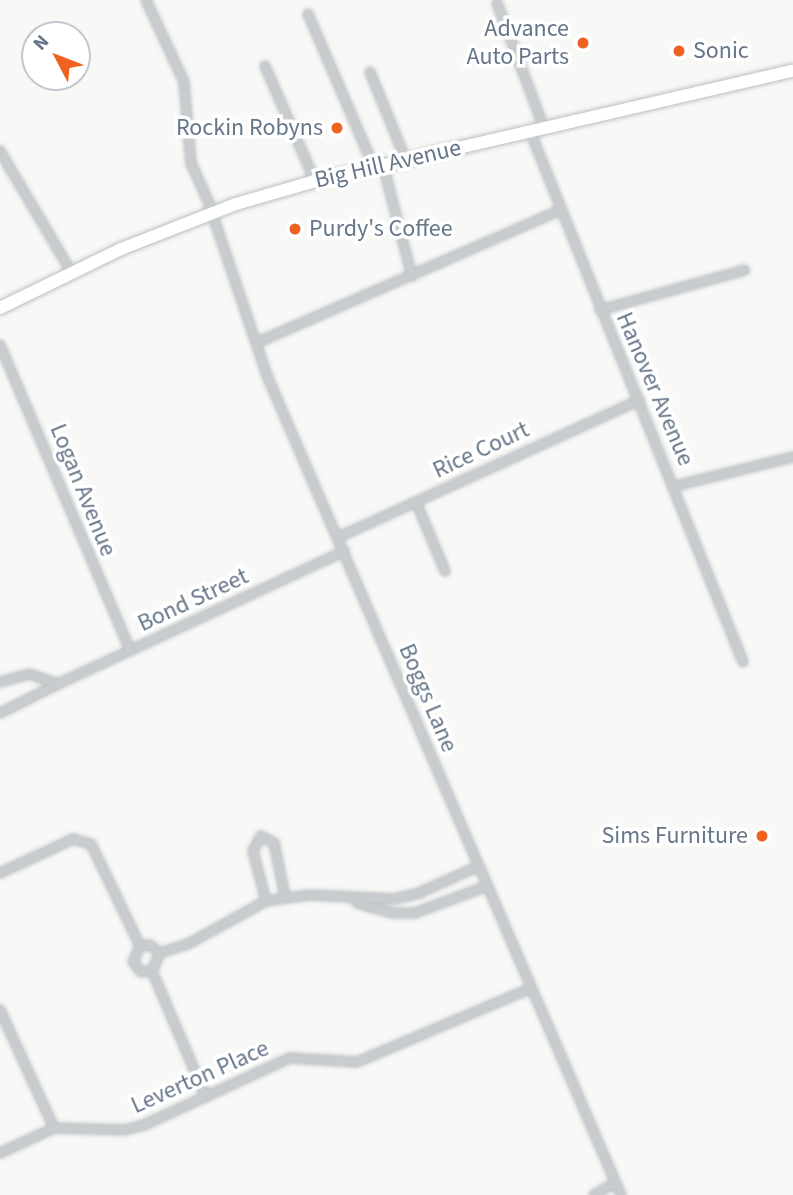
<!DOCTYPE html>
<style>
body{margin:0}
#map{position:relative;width:793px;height:1195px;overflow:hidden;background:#f8f9f6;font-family:"Source Sans 3",sans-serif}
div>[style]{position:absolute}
.roads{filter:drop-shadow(0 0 2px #bbbfc3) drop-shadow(0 0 2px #bbbfc3)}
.minor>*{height:8px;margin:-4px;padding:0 4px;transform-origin:4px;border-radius:4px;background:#c8cccf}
.primary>*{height:12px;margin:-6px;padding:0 6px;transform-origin:6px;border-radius:6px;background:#fff}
.dots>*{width:19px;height:19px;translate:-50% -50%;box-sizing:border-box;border:4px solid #fff;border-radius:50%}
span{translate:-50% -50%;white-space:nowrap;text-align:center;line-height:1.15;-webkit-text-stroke:7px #fff;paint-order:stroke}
.poi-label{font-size:24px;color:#657689}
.right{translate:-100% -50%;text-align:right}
.left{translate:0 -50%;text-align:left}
.street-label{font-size:24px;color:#657689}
.north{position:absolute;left:21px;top:21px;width:70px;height:70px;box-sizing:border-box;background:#fff;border:2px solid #c1c8d0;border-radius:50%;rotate:312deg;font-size:19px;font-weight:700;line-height:28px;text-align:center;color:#657689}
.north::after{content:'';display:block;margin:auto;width:24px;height:32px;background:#ef611f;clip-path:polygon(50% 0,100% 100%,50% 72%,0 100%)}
</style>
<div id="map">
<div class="roads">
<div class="minor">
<div style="left:146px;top:0;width:90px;rotate:65.1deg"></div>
<div style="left:184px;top:82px;width:81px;rotate:85.1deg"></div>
<div style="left:191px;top:163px;width:42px;rotate:65.9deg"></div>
<div style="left:208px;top:201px;width:187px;rotate:71.3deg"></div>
<div style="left:268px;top:378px;width:890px;rotate:66.63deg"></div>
<div style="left:497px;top:3px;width:134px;rotate:69.4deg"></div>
<div style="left:308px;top:14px;width:167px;rotate:66.7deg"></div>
<div style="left:265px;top:66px;width:125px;rotate:66.5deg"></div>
<div style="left:370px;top:72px;width:95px;rotate:67.8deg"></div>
<div style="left:530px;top:131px;width:572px;rotate:68.14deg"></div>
<div style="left:0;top:151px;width:142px;rotate:59.5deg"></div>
<div style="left:383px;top:165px;width:115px;rotate:75.4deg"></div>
<div style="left:600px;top:310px;width:150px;rotate:-15.4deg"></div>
<div style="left:256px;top:343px;width:332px;rotate:-23.6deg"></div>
<div style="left:0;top:345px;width:332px;rotate:66.9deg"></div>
<div style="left:675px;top:486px;width:122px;rotate:-13.8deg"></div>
<div style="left:416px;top:502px;width:75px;rotate:67.2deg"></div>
<div style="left:339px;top:537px;width:330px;rotate:-24.5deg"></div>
<div style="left:0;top:682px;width:31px;rotate:-15deg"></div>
<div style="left:30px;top:674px;width:30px;rotate:20deg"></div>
<div style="left:58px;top:684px;width:65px;rotate:153.4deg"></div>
<div style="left:58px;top:684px;width:316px;rotate:-24.9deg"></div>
<div style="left:0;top:873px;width:81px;rotate:-25deg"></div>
<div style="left:73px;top:839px;width:19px;rotate:16deg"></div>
<div style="left:91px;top:844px;width:113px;rotate:64.3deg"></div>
<div style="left:266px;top:901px;width:52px;rotate:-104.6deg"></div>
<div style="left:253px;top:851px;width:17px;rotate:-62deg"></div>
<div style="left:261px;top:836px;width:15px;rotate:28deg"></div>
<div style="left:274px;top:843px;width:54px;rotate:78.3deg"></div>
<div style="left:357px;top:903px;width:37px;rotate:16deg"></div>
<div style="left:393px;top:913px;width:22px"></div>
<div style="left:415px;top:913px;width:77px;rotate:-20.6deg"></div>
<div style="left:140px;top:946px;width:17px;rotate:114deg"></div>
<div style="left:133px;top:962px;width:13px;rotate:51deg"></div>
<div style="left:141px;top:972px;width:11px;rotate:-5deg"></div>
<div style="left:140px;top:946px;width:10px;rotate:-6deg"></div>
<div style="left:150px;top:945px;width:13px;rotate:39deg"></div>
<div style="left:160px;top:953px;width:20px;rotate:114deg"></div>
<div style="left:160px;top:953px;width:29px;rotate:-18deg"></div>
<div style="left:188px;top:944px;width:89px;rotate:-28.9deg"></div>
<div style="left:266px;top:901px;width:43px;rotate:-7.9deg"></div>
<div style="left:309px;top:895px;width:85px;rotate:2.7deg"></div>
<div style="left:394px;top:899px;width:26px;rotate:-13deg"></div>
<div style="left:419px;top:893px;width:66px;rotate:-24.2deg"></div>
<div style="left:152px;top:971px;width:137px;rotate:66.8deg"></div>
<div style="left:0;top:1010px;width:130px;rotate:65.4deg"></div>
<div style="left:0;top:1153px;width:60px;rotate:-24.8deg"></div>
<div style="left:54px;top:1128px;width:71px;rotate:1.6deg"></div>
<div style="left:125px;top:1130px;width:20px;rotate:-15deg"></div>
<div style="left:144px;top:1125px;width:161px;rotate:-24.7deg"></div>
<div style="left:290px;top:1058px;width:67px;rotate:3.4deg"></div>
<div style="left:357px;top:1062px;width:189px;rotate:-23deg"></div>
<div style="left:594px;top:1195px;width:24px;rotate:-30deg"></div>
</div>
<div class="primary">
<div style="left:0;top:308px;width:135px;rotate:-26deg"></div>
<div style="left:121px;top:249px;width:123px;rotate:-21.4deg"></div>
<div style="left:236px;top:204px;width:82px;rotate:-16.2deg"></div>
<div style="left:315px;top:181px;width:490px;rotate:-13deg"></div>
</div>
</div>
<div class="dots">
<div style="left:583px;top:43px;background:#ef611f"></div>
<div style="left:679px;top:51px;background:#ef611f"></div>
<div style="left:337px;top:128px;background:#ef611f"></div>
<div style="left:295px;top:229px;background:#ef611f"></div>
<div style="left:762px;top:836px;background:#ef611f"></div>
</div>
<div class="poi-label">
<span class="right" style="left:569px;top:43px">Advance<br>Auto Parts</span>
<span class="left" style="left:693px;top:51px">Sonic</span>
<span class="right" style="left:323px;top:128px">Rockin Robyns</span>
<span class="left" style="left:309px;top:229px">Purdy's Coffee</span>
<span class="right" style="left:748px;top:836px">Sims Furniture</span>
</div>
<div class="street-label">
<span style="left:388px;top:164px;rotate:-13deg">Big Hill Avenue</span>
<span style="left:655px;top:389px;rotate:67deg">Hanover Avenue</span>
<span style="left:481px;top:450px;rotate:-25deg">Rice Court</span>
<span style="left:83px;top:490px;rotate:68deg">Logan Avenue</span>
<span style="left:193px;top:600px;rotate:-25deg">Bond Street</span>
<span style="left:428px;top:698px;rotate:67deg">Boggs Lane</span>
<span style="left:200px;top:1077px;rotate:-24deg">Leverton Place</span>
</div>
<div class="north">N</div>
</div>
